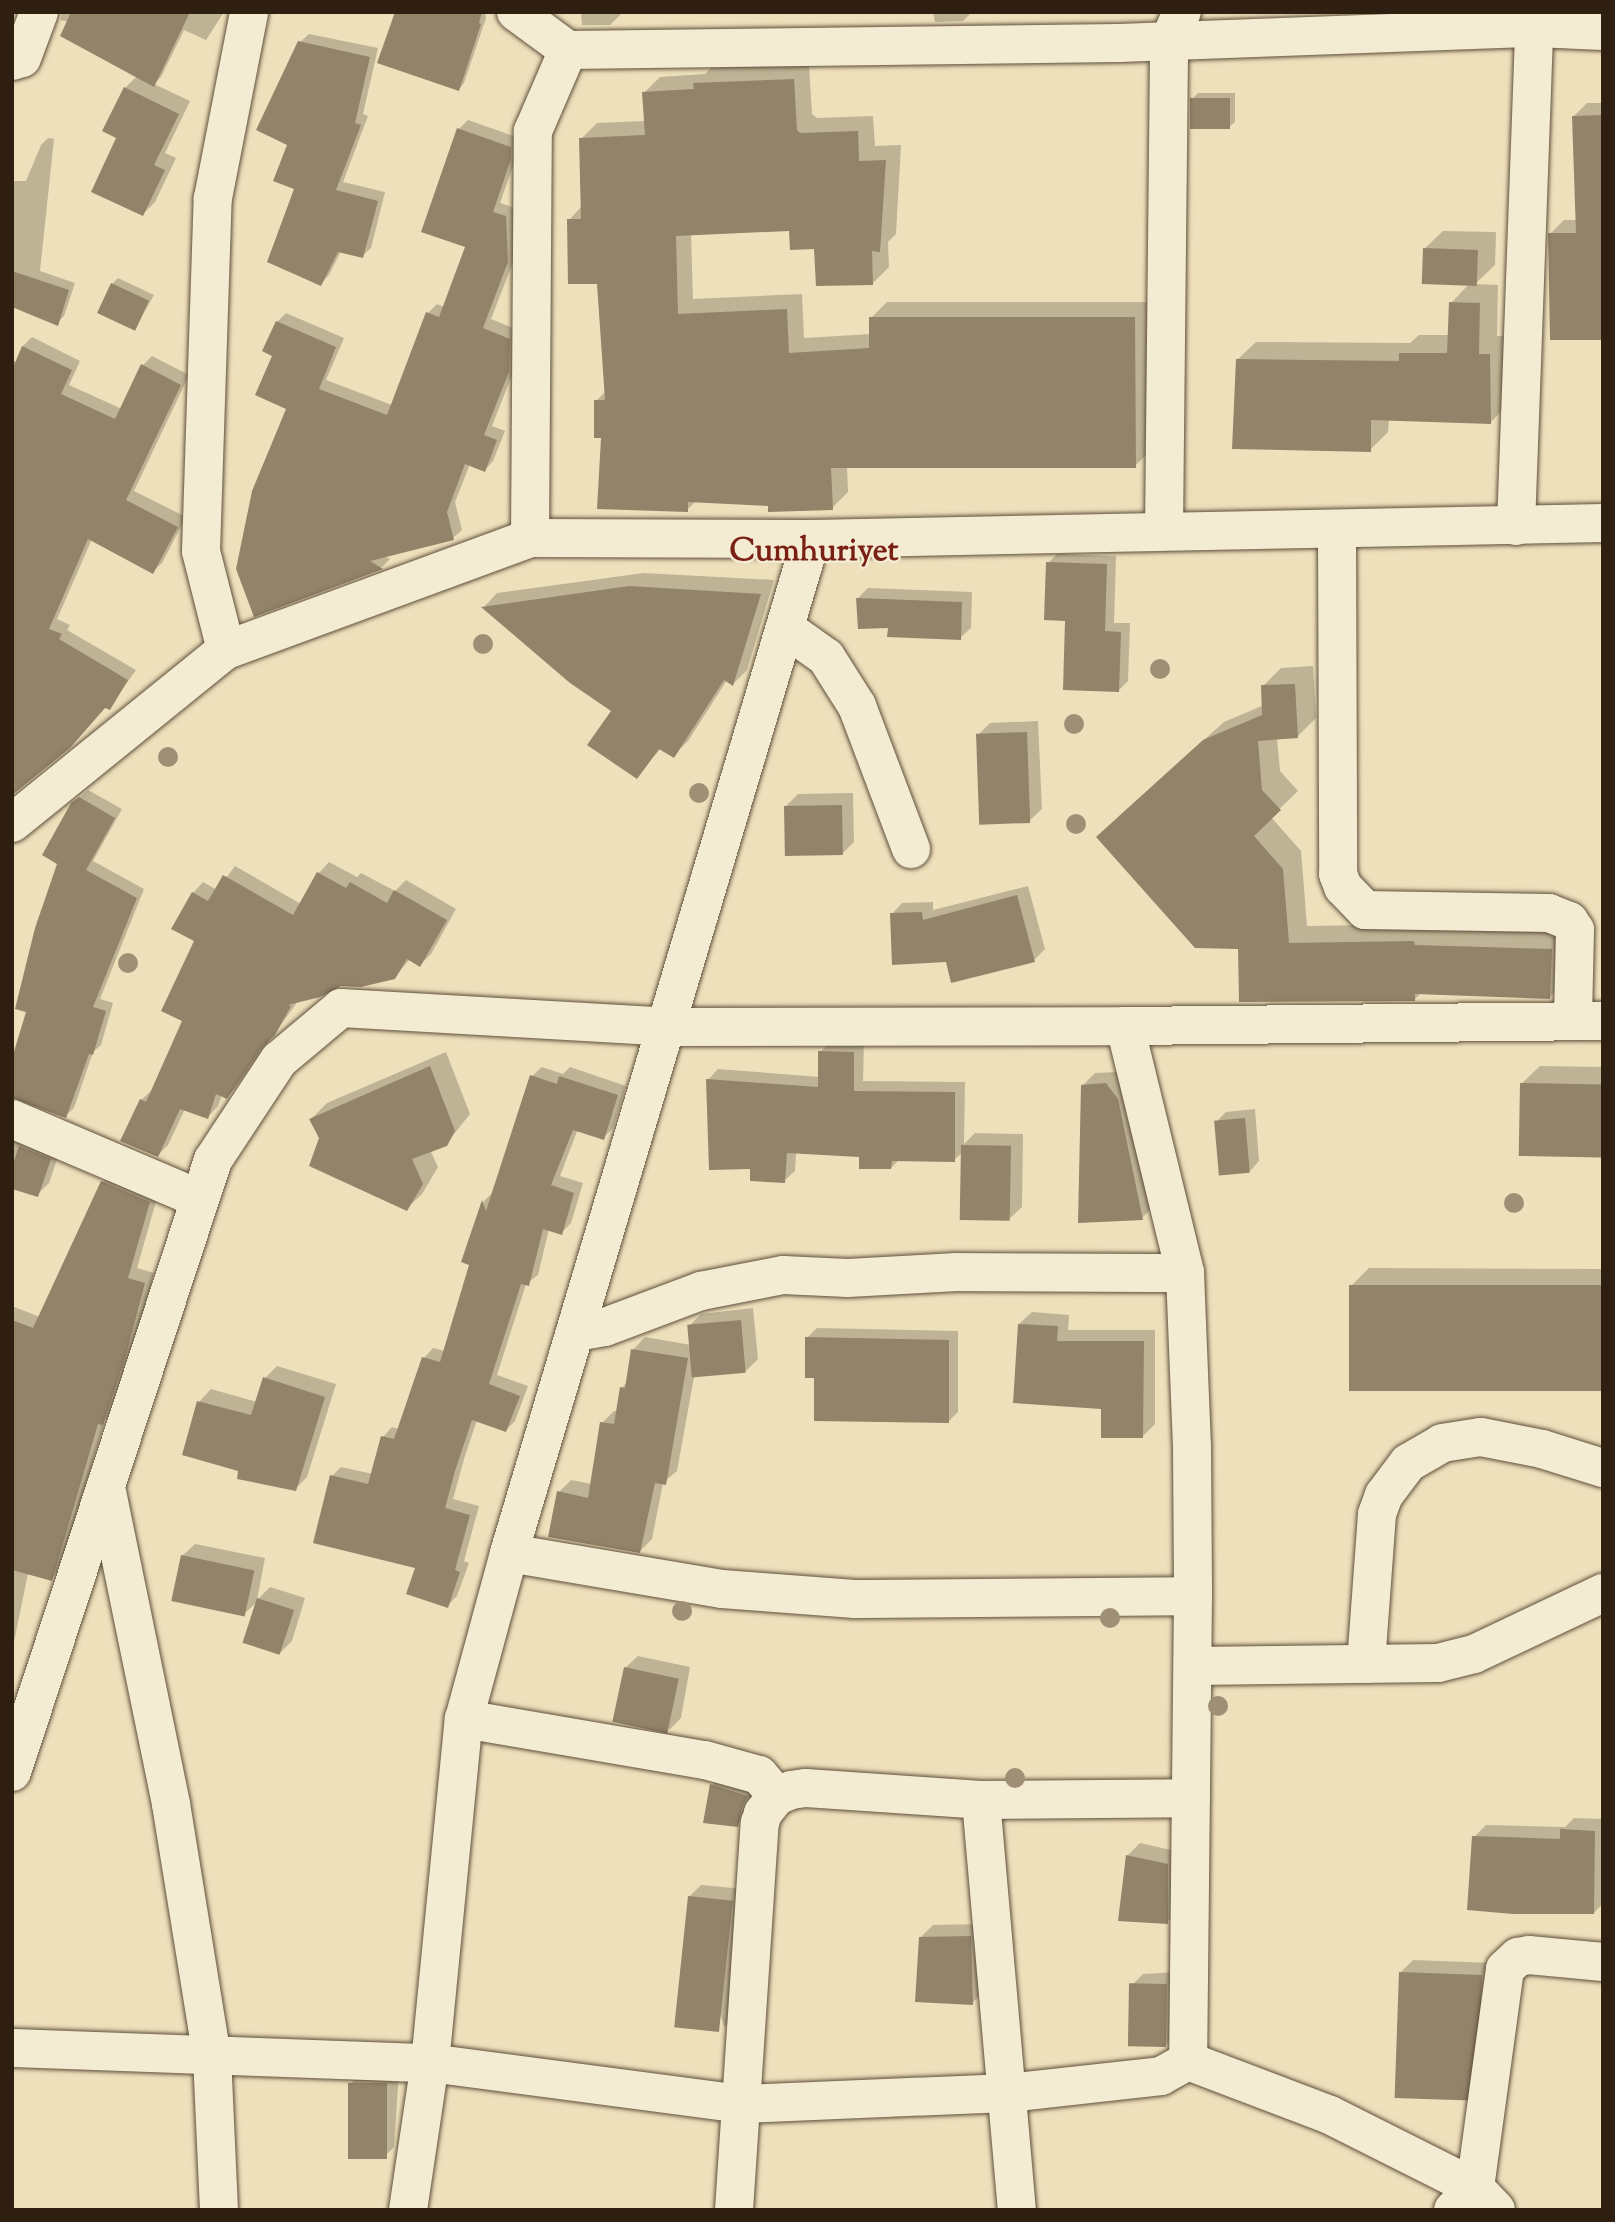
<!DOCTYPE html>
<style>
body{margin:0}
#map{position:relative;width:1615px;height:2222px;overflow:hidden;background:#eee0bb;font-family:"Sorts Mill Goudy",serif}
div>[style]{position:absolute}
.shadow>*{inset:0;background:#0003}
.building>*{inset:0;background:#928369;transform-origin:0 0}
.roads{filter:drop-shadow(0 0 2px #5e4f3b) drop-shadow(0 0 2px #5e4f3b)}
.minor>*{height:38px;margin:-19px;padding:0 19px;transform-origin:19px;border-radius:19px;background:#f4ebd3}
.trees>*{width:20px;height:20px;margin:-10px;border-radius:50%;background:#9f9075}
span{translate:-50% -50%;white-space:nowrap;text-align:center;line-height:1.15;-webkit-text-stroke:5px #f4ebd3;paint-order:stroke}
.district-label{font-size:32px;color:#7a1f14;font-weight:700}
.frame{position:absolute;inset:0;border:14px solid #2e1f10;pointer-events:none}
</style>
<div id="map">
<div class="shadow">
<div style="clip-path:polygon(62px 12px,224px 12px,206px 40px,184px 30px,161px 77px,154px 84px,190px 101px,165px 153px,176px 158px,155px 202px,143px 214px,118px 138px,104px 131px,125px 88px,137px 76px,69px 22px,61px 20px)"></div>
<div style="clip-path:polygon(438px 12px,485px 12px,486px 18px,464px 83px,459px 89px)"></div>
<div style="clip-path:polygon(581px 12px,622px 12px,622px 13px,610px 25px,582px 25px)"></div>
<div style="clip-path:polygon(933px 12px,972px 12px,963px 21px,935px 22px)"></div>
<div style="clip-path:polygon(309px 34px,378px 48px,363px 114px,368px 116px,343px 182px,385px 192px,371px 248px,362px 256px,341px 251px,329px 275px,320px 284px,289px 144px,300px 42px)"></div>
<div style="clip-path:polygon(809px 64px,812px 114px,817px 118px,873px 116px,875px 146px,901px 145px,896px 234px,888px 242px,889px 267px,873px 283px,791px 229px,691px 233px,693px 299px,802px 294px,804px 338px,871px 334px,871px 318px,887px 302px,1151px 302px,1151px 450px,1135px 466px,847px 466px,848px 492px,832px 508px,696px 501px,687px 510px,602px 436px,596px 401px,606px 391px,599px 282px,569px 220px,582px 206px,581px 139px,597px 123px,646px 121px,644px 93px,660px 77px,705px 74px,711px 68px)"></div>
<div style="clip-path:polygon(1198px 93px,1235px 93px,1235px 122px,1229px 127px,1192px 99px)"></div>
<div style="clip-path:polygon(1587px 103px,1603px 103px,1603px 338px,1550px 234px,1564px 220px,1577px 220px,1573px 117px)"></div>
<div style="clip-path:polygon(468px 120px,519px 138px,519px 149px,500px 203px,515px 208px,517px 252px,491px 319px,518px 330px,517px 362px,492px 426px,505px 431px,493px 461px,485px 470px,470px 464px,455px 502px,462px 530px,453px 538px,384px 556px,390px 559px,382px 567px,255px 614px,288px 408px,275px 355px,277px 322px,286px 313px,344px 338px,326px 380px,392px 405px,428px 313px,437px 304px,444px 307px,468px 246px,459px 129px)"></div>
<div style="clip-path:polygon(48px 138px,54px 139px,40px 271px,75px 283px,64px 316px,57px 323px,12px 305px,12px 181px,26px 181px,41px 145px)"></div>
<div style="clip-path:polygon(1443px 231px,1496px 232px,1495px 265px,1475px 284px,1498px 285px,1497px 336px,1508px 336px,1508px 404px,1490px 423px,1389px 419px,1388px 432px,1370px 450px,1237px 360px,1256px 342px,1410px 343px,1419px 335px,1450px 335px,1451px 303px,1470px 283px,1424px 249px)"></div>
<div style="clip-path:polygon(118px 278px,154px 295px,135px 328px,112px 284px)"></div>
<div style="clip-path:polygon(32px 337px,80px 361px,69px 385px,122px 409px,143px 365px,152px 356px,189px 375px,134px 491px,186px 517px,162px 563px,152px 572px,92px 539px,57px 619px,70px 625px,67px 630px,136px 670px,109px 708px,106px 706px,12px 783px,12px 360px,17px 362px,23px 346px)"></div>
<div style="clip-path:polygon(1057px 554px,1116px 556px,1114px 623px,1130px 623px,1128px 681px,1119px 690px,1067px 619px,1048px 563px)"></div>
<div style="clip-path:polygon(644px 573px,774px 580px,747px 670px,733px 684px,727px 680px,688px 741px,674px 755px,661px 748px,637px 777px,613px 710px,484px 607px,497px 593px)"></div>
<div style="clip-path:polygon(868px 588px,972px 592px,971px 628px,960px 638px,889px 626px,857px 599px)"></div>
<div style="clip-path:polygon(1313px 666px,1316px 718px,1297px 737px,1277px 738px,1280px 771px,1298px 791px,1271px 817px,1301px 851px,1307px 926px,1432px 924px,1570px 931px,1568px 979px,1550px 997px,1421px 993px,1415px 999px,1240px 948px,1117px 818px,1224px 722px,1264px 705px,1263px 686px,1281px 668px)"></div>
<div style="clip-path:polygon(1038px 721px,1042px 809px,1029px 821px,978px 735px,990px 723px)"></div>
<div style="clip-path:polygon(88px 790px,122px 809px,93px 861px,144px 889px,100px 999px,113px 1003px,101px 1045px,93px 1052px,74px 1108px,65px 1116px,28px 1011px,73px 804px)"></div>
<div style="clip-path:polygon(853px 793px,854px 842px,842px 854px,786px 806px,798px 794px)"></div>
<div style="clip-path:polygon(329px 862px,357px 877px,361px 873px,395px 891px,406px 880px,456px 909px,431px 954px,420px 965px,410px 959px,394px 978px,341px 985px,298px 1001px,237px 1086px,227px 1097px,222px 1095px,218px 1106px,208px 1117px,185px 1109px,168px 1145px,158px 1155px,141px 1100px,152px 1090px,184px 1020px,196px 941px,193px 893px,203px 882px,217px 890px,235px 866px,301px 904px,319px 873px)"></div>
<div style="clip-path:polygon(1028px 886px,1045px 949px,1034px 960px,947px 961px,892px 914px,902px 903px,933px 902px,933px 910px)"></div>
<div style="clip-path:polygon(830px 1042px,864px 1042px,863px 1081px,965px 1082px,964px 1144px,975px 1133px,1023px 1134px,1022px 1207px,1009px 1219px,963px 1152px,954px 1160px,899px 1160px,891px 1168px,861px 1155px,796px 1152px,795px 1171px,784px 1181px,752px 1167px,708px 1080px,718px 1069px,820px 1077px,820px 1052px)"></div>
<div style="clip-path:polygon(446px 1052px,470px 1114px,446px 1144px,430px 1150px,438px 1167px,422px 1194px,406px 1209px,320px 1138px,311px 1119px,327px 1103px)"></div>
<div style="clip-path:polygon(1540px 1066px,1603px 1067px,1603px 1156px,1521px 1084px)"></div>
<div style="clip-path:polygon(542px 1067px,563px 1074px,570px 1067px,626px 1086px,613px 1128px,603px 1138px,578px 1129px,560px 1176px,583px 1183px,571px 1223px,561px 1233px,549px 1229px,538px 1275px,526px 1284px,497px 1375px,528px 1386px,515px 1421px,506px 1430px,477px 1420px,464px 1459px,453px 1499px,479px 1506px,464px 1561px,469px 1563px,457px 1596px,447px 1606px,417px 1567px,332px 1476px,341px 1467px,373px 1474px,383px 1437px,392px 1427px,399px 1429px,424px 1358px,433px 1348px,445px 1351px,472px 1264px,463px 1261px,484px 1201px,492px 1193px,532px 1076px)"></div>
<div style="clip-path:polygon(1118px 1072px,1154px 1206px,1142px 1218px,1083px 1085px,1095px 1073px)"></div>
<div style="clip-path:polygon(1255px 1109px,1259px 1161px,1250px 1171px,1216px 1122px,1226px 1112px)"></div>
<div style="clip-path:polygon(12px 1126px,61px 1148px,49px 1183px,37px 1195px,12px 1187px)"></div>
<div style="clip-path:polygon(113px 1172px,159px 1191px,137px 1268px,154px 1273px,135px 1344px,113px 1413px,105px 1420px,61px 1569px,51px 1579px,28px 1573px,12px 1652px,12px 1306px,40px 1317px,103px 1182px)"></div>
<div style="clip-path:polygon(1369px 1268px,1603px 1269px,1603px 1391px,1351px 1286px)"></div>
<div style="clip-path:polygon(753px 1308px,758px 1359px,746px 1371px,694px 1377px,677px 1471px,663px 1483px,652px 1539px,640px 1551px,559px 1492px,571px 1480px,592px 1484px,602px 1423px,614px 1411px,618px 1411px,622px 1388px,627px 1382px,633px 1350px,645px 1337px,691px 1345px,689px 1326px,701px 1314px)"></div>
<div style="clip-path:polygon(1032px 1312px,1069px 1315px,1068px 1330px,1155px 1330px,1155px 1424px,1143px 1436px,1103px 1407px,1019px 1324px)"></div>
<div style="clip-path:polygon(817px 1328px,958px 1331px,958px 1412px,948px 1422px,816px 1376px,807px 1338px)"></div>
<div style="clip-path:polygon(277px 1366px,336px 1384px,307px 1477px,295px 1489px,240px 1470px,199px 1402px,211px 1389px,257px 1402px,265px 1378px)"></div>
<div style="clip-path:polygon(195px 1544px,265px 1558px,257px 1600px,270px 1587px,305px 1598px,292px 1641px,280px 1653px,258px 1601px,244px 1614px,182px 1556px)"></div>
<div style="clip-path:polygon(638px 1656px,690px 1667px,681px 1718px,669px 1730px,625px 1668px)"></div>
<div style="clip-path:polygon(724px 1773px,759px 1784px,749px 1813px,737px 1825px,712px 1785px)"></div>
<div style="clip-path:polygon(1574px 1818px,1603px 1819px,1603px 1903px,1594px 1913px,1474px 1837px,1486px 1825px,1565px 1827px)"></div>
<div style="clip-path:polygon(1140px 1843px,1180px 1852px,1179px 1910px,1167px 1922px,1128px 1855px)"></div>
<div style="clip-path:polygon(701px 1885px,744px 1889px,736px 2015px,724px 2027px,689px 1897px)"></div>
<div style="clip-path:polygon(982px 1924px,984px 1991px,972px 2003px,920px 1938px,933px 1925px)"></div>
<div style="clip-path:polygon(1413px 1960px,1493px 1963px,1476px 2088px,1464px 2100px,1401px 1972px)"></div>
<div style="clip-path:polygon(1178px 1972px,1178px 2033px,1166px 2045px,1131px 1986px,1143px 1974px)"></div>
<div style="clip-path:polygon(362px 2072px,399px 2072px,394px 2147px,382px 2159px,350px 2084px)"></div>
<div style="clip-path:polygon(320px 2208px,354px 2210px,318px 2210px)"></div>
</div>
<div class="building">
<div style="clip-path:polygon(71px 12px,190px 12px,154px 87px,60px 36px)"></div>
<div style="clip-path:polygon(395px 12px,482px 12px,479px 23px,481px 24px,459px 91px,377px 63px)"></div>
<div style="clip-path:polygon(298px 41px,370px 57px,355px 123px,361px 125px,336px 190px,378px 201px,363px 258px,338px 252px,321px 286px,267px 262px,294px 189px,273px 181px,287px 145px,256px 130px)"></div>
<div style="clip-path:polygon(794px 79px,797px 130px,800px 133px,858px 131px,859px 161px,886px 160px,880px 252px,872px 251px,873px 285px,816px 286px,814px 249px,790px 250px,789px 231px,676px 236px,678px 314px,787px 309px,789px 353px,869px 348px,869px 317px,1135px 317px,1136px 468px,831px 468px,833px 510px,768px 512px,768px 506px,688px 502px,688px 512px,597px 509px,601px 438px,594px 438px,594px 400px,605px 400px,597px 284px,568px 284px,567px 219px,581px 219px,579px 138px,645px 135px,642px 92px,694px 89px,693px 83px)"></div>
<div style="clip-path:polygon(124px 87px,179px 114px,154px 165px,165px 170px,143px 216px,91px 192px,116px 138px,102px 131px)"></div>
<div style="left:1190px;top:98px;width:40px;height:31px"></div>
<div style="clip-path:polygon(1603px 115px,1603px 340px,1550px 340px,1548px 233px,1576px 233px,1572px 116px)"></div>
<div style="clip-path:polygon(457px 128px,511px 147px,511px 159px,493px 212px,506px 216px,508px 262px,483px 328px,510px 339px,509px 372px,484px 435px,497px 440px,485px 472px,465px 464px,447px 512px,454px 540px,370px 561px,383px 569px,254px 617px,236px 569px,252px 491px,286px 409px,255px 395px,272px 356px,262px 351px,276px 321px,336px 347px,319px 389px,387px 415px,426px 312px,439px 317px,465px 247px,421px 232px)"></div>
<div style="left:1423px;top:248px;width:55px;height:36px;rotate:2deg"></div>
<div style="clip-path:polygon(12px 271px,69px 290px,58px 326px,12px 307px)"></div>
<div style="left:111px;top:283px;width:42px;height:33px;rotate:25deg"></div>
<div style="clip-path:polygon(1449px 302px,1480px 303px,1479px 354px,1490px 354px,1491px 424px,1371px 420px,1371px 452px,1232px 449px,1236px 359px,1399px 361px,1399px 353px,1447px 353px)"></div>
<div style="clip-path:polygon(22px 346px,72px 370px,61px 394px,115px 419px,141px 364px,181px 385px,126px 500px,178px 527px,153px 574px,88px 539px,49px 629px,62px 634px,59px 639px,128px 680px,110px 710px,105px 708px,70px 748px,12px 795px,12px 370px)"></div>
<div style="clip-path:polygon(1046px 562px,1107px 564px,1105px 631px,1121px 632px,1119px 692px,1063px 690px,1065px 621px,1044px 620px)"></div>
<div style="clip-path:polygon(629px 586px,761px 594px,733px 686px,724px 680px,674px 758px,659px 749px,637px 779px,587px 745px,611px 711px,570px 683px,481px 607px)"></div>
<div style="clip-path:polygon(856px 598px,962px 602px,961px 640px,887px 637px,888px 628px,858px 629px)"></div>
<div style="clip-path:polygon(1295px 684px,1298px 738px,1258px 741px,1262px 790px,1281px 810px,1254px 836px,1283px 869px,1289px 943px,1414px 941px,1415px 945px,1552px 949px,1550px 999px,1415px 994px,1415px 1001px,1239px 1002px,1238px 949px,1195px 948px,1096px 837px,1203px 740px,1262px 715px,1261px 685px)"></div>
<div style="left:1027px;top:732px;width:91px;height:51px;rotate:88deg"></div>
<div style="clip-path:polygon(79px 797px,115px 818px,86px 870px,137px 898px,93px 1007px,106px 1011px,93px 1055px,89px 1054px,66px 1118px,12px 1098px,12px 1058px,26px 1012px,15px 1009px,35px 928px,57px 864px,42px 855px,71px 803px)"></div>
<div style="left:842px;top:805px;width:50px;height:58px;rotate:89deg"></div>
<div style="clip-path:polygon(317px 872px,346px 888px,350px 882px,387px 903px,394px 890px,447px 920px,420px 967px,407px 959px,395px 979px,361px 987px,341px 986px,320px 997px,288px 1005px,291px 1006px,275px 1035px,261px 1048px,227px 1099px,216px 1094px,208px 1119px,180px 1109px,158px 1157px,120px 1141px,140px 1099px,146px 1102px,182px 1021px,161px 1011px,194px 941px,171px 929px,192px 892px,208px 901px,223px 875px,293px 915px)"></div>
<div style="clip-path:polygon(1017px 895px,1035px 962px,951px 983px,946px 962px,892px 965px,890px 913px,922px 912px,923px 920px)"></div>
<div style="clip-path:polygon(818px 1051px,854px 1052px,854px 1091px,955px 1092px,955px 1162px,892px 1161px,891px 1169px,859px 1169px,859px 1157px,787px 1153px,785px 1183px,750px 1181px,750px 1169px,709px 1170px,706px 1079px,818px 1087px)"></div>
<div style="clip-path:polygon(430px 1066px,455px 1131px,447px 1146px,412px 1159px,423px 1184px,407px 1211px,309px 1166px,319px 1138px,309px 1119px)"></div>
<div style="clip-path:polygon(530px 1075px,557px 1084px,559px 1076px,618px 1095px,604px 1140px,573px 1130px,551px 1185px,574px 1193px,562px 1235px,543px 1229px,529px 1286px,521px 1284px,489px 1384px,520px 1396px,506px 1432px,472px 1420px,455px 1471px,445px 1508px,470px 1515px,455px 1570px,460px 1572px,448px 1608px,406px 1594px,415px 1568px,313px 1543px,330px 1475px,368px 1484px,381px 1436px,394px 1439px,422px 1357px,440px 1362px,469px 1265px,461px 1262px,482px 1200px,486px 1211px)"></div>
<div style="clip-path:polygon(1106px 1083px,1118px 1099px,1143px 1220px,1078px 1223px,1081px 1085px)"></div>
<div style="left:1520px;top:1083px;width:83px;height:73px;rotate:1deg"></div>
<div style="left:1245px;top:1118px;width:55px;height:31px;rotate:85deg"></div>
<div style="left:961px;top:1145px;width:50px;height:75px;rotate:1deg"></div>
<div style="clip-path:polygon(19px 1146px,51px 1159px,38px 1197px,12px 1189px,12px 1167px)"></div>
<div style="clip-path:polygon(101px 1181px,150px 1202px,128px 1278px,145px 1283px,126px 1355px,103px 1425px,98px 1424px,52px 1581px,12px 1570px,12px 1320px,33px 1328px)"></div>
<div style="left:1349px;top:1285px;width:254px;height:106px"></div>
<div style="left:741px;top:1320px;width:53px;height:54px;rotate:85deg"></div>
<div style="clip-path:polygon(1018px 1324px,1058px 1326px,1057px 1341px,1144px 1341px,1143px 1438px,1101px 1438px,1101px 1409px,1013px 1403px)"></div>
<div style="clip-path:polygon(805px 1337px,949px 1340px,949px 1423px,814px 1421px,814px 1378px,805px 1378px)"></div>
<div style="clip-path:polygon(631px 1349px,688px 1358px,666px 1485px,655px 1483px,640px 1553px,548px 1537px,557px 1491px,588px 1498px,600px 1422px,614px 1424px,620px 1387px,625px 1388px)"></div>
<div style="clip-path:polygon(263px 1377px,325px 1397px,296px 1491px,237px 1479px,238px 1471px,182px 1455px,197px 1401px,251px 1415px)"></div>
<div style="left:181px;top:1555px;width:75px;height:47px;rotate:12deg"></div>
<div style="left:257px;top:1598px;width:39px;height:47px;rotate:18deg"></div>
<div style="left:624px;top:1667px;width:56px;height:56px;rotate:12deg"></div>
<div style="clip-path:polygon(710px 1784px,748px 1796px,742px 1807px,738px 1827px,703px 1823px)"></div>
<div style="clip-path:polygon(1560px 1829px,1595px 1831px,1594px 1914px,1513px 1914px,1467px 1910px,1472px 1836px,1560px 1839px)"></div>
<div style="clip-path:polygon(1126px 1855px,1168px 1864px,1168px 1924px,1118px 1921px)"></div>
<div style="left:688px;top:1896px;width:45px;height:132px;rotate:6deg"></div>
<div style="clip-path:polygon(971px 1936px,973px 2005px,915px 2002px,919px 1937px)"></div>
<div style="left:1399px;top:1972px;width:83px;height:126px;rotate:2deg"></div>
<div style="left:1167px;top:1984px;width:63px;height:38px;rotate:91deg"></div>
<div style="left:348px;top:2083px;width:39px;height:76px"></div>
</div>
<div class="roads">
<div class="minor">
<div style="left:516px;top:12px;width:64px;rotate:36.2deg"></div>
<div style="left:568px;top:50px;width:551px;rotate:-0.73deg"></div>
<div style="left:1119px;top:43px;width:415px;rotate:-2.1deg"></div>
<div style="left:1534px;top:28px;width:69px;rotate:2.5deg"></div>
<div style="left:12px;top:61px;width:10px;rotate:-17deg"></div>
<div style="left:22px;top:58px;width:49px;rotate:-69.7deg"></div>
<div style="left:1516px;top:526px;width:498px;rotate:-87.9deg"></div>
<div style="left:1534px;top:28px;width:18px;rotate:-63deg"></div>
<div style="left:1337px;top:529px;width:345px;rotate:89.8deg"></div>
<div style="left:1338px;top:874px;width:14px;rotate:69deg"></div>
<div style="left:1343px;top:887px;width:32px;rotate:46deg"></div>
<div style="left:1365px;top:910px;width:184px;rotate:0.9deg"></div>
<div style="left:1549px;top:913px;width:22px;rotate:22deg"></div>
<div style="left:1569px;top:921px;width:11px;rotate:56deg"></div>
<div style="left:1575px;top:930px;width:91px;rotate:91.3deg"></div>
<div style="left:1164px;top:531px;width:489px;rotate:-89.4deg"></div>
<div style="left:1169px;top:42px;width:33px;rotate:-67deg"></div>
<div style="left:530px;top:538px;width:407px;rotate:-89.6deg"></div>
<div style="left:533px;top:131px;width:88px;rotate:-66.6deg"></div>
<div style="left:785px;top:628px;width:50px;rotate:35.3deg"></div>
<div style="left:826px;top:657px;width:58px;rotate:57.7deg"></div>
<div style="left:857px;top:706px;width:153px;rotate:69.3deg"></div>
<div style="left:226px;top:650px;width:102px;rotate:-104.2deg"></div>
<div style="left:201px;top:551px;width:353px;rotate:-88.1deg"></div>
<div style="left:213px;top:198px;width:189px;rotate:-79deg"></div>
<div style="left:12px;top:823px;width:275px;rotate:-39deg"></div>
<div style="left:226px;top:650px;width:324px;rotate:-20.2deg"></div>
<div style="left:530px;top:538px;width:281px;rotate:0.2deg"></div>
<div style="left:811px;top:539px;width:792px;rotate:-1.16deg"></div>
<div style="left:1125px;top:1026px;width:478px;rotate:-0.6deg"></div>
<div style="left:12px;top:1119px;width:204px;rotate:23.1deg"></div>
<div style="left:576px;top:1332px;width:29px;rotate:-10deg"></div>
<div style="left:605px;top:1327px;width:103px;rotate:-20.6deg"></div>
<div style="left:701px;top:1291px;width:84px;rotate:-11deg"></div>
<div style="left:783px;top:1275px;width:65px;rotate:2.6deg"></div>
<div style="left:848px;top:1278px;width:109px;rotate:-3.2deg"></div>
<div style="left:957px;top:1272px;width:228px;rotate:0.3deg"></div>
<div style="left:106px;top:1487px;width:324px;rotate:78.4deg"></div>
<div style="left:171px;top:1804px;width:255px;rotate:80.8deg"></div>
<div style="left:212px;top:2056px;width:154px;rotate:87.4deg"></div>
<div style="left:509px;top:1553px;width:216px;rotate:9.6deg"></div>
<div style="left:722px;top:1589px;width:133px;rotate:4.3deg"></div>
<div style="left:855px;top:1599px;width:338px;rotate:-0.5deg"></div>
<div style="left:1366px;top:1664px;width:150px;rotate:-85.8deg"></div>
<div style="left:1377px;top:1514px;width:20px;rotate:-70deg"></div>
<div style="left:1384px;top:1495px;width:40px;rotate:-53deg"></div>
<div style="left:1408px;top:1463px;width:39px;rotate:-30deg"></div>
<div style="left:1442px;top:1443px;width:39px;rotate:-9deg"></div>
<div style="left:1481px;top:1437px;width:62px;rotate:11.1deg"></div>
<div style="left:1542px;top:1449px;width:64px;rotate:17.3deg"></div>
<div style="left:1193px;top:1666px;width:245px;rotate:-0.7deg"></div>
<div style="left:1438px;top:1663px;width:37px;rotate:-14deg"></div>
<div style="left:1474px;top:1654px;width:143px;rotate:-25.3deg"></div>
<div style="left:464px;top:1719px;width:244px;rotate:9.7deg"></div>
<div style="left:705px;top:1760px;width:56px;rotate:15.5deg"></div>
<div style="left:759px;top:1775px;width:28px;rotate:49deg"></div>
<div style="left:12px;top:1772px;width:644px;rotate:-71.82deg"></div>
<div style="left:213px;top:1160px;width:120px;rotate:-56.6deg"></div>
<div style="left:279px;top:1060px;width:81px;rotate:-40deg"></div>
<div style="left:341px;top:1008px;width:327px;rotate:3.3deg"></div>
<div style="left:667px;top:1027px;width:458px;rotate:-0.1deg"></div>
<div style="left:1125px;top:1026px;width:254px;rotate:76.3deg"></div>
<div style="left:1185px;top:1273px;width:173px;rotate:87.7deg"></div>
<div style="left:1192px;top:1446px;width:150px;rotate:89.6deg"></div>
<div style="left:1193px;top:1596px;width:465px;rotate:90.6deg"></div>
<div style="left:981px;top:1800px;width:412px;rotate:85deg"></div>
<div style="left:12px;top:2048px;width:418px;rotate:2.1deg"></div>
<div style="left:430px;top:2063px;width:316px;rotate:7.5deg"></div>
<div style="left:743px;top:2104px;width:265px;rotate:-2.4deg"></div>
<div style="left:1008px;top:2093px;width:154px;rotate:-6.3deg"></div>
<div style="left:1161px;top:2076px;width:31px;rotate:-29deg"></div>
<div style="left:1188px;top:2061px;width:152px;rotate:20.8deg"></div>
<div style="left:1330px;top:2115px;width:162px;rotate:26.7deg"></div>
<div style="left:1475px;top:2188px;width:30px;rotate:46deg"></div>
<div style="left:408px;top:2210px;width:149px;rotate:-81.5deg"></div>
<div style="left:430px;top:2063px;width:346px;rotate:-84.4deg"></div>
<div style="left:464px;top:1719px;width:172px;rotate:-74.8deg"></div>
<div style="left:509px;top:1553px;width:1058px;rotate:-73.41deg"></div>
<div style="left:734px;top:2210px;width:388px;rotate:-86.2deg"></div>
<div style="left:760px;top:1823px;width:10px;rotate:-73deg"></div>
<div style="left:763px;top:1813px;width:22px;rotate:-51deg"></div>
<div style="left:777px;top:1796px;width:15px;rotate:-23deg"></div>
<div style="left:791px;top:1790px;width:15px;rotate:-8deg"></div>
<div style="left:806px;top:1788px;width:175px;rotate:3.9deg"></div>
<div style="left:981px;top:1800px;width:210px;rotate:-0.5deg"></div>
<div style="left:1453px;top:2210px;width:31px;rotate:-45deg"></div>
<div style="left:1475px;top:2188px;width:221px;rotate:-82.2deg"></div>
<div style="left:1505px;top:1969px;width:18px;rotate:-43deg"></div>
<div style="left:1518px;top:1957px;width:11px;rotate:-10deg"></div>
<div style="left:1529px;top:1955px;width:74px;rotate:5.4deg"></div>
</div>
</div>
<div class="trees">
<div style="left:483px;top:644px"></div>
<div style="left:1160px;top:669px"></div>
<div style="left:1074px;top:724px"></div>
<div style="left:168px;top:757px"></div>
<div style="left:699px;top:793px"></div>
<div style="left:1076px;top:824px"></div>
<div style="left:128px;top:963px"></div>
<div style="left:1514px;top:1203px"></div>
<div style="left:682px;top:1611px"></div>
<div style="left:1110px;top:1618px"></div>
<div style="left:1218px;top:1706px"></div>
<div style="left:1015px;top:1778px"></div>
</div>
<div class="district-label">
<span style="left:814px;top:552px">Cumhuriyet</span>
</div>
<div class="frame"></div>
</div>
